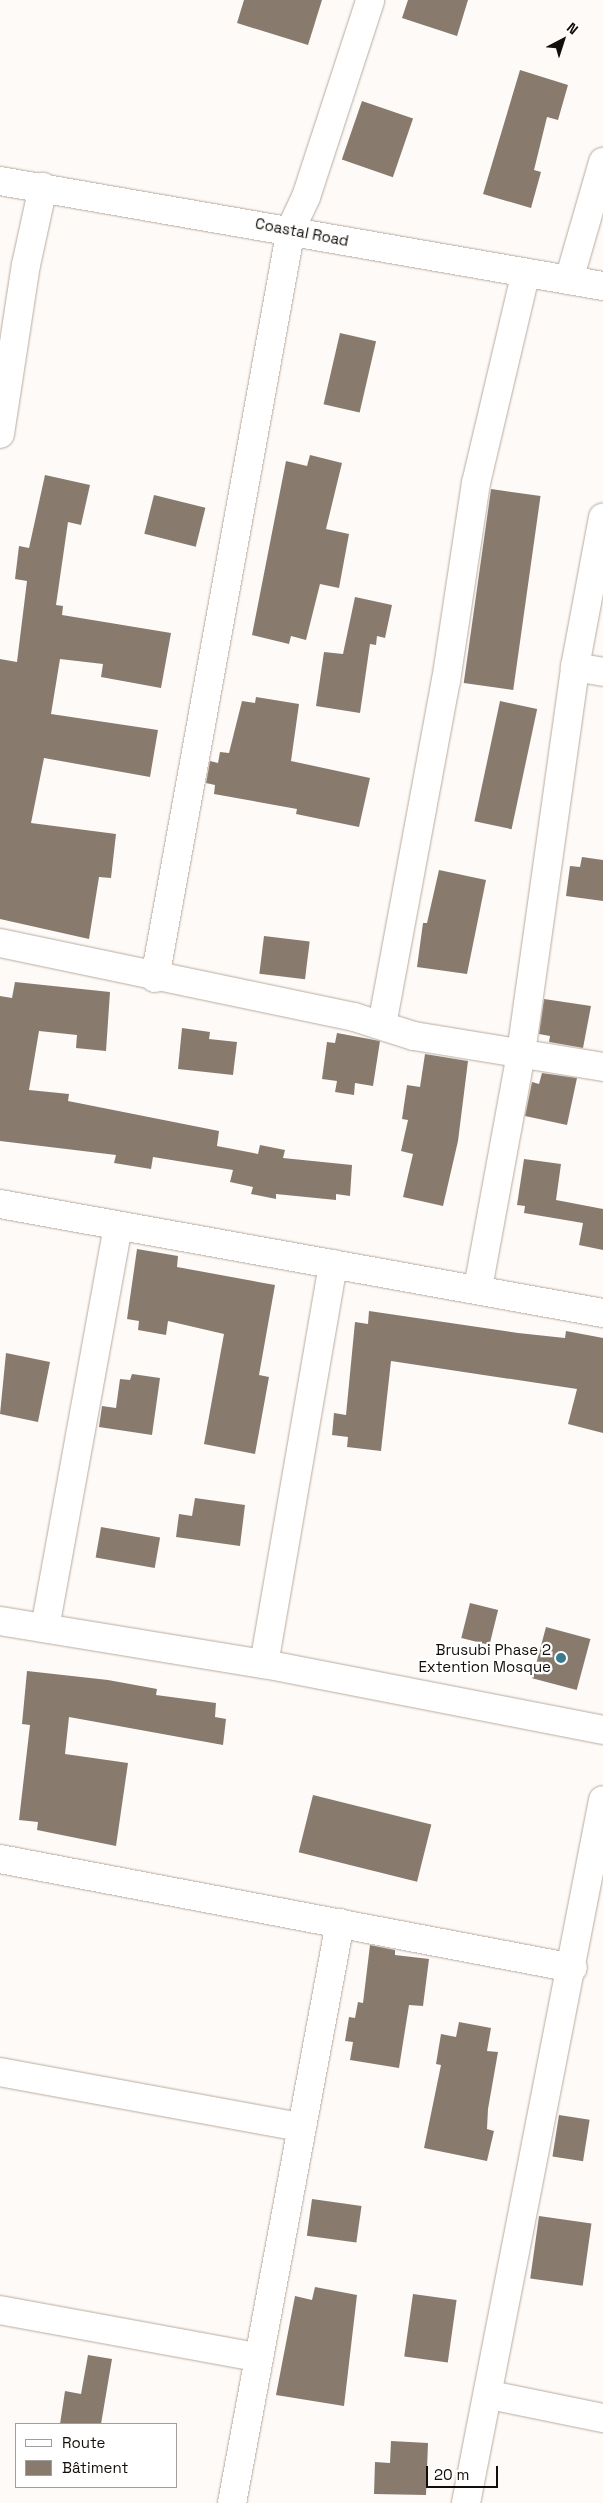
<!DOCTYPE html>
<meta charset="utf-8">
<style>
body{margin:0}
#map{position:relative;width:603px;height:2503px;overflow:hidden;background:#fdfaf8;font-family:"Space Grotesk",sans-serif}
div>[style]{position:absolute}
.building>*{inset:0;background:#887b6e;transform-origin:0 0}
.roads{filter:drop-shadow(0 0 1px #b9ab9e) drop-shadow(0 0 1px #b9ab9e)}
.minor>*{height:28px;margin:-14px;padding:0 14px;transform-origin:14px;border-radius:14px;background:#fff}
.major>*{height:28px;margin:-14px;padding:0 14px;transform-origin:14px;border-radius:14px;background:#fff}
.dots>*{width:14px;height:14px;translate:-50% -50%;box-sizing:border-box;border:2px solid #fff;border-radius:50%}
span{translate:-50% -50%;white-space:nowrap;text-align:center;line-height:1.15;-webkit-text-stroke:4.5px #fff;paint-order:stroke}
.street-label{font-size:15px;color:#130e09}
.poi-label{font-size:15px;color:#130e09}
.right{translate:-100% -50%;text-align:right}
.legend{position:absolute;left:15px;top:2423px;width:162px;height:65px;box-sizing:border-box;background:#fff;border:1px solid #a19f9d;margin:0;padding:6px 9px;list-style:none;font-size:15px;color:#130e09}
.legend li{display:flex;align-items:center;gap:10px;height:25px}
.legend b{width:25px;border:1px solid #a19f9d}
.north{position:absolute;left:538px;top:15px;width:50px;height:50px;-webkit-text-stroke:4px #fff;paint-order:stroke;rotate:40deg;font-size:14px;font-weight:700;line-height:20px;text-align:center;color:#130e09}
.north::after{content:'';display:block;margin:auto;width:18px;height:22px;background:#130e09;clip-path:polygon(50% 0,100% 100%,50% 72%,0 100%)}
.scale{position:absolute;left:426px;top:2466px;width:72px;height:22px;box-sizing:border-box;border:2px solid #130e09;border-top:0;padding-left:6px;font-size:15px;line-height:18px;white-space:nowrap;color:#130e09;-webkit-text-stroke:4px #fff;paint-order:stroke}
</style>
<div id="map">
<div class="building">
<div style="clip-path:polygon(244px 0,322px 0,308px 45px,237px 23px)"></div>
<div style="clip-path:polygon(408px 0,468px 0,457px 36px,402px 18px)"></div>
<div style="clip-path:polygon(520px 70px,568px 85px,558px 120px,547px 117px,534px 170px,541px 172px,531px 208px,483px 194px)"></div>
<div style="left:362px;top:101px;width:54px;height:62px;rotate:19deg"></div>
<div style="left:340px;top:333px;width:37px;height:73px;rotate:13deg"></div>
<div style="clip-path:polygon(310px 455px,342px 463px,326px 529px,349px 534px,339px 588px,320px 584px,306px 640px,291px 636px,289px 644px,252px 635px,286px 461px,307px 466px)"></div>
<div style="clip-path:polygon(45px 475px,90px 485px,81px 525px,68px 522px,56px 605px,63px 606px,62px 615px,171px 633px,161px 688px,101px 677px,103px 664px,60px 659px,51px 714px,158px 730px,150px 777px,44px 758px,31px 823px,116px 834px,111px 878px,99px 877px,89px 939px,0 919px,0 659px,17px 662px,27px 581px,15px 579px,19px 546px,29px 548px)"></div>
<div style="left:491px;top:489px;width:50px;height:196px;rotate:8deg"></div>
<div style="left:154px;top:495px;width:53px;height:40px;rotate:14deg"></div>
<div style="clip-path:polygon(355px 597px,392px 605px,385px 638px,377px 636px,376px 645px,370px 644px,360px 713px,316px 706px,324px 652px,343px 654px)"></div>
<div style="clip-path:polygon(256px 697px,299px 704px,291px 761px,370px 778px,359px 827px,296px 814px,297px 809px,214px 794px,215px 785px,206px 783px,210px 761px,218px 763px,220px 752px,229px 753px,242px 701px,255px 703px)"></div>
<div style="left:500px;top:701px;width:38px;height:123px;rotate:12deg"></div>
<div style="clip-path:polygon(582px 857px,603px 860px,603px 901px,566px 896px,570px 866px,580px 867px)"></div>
<div style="clip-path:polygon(439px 870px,486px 880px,467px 974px,417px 967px,423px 923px,427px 923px)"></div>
<div style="left:264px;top:936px;width:46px;height:38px;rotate:7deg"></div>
<div style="clip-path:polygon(15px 982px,110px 992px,106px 1051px,76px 1048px,77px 1035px,39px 1031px,29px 1090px,69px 1094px,68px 1101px,219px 1131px,217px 1146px,258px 1154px,260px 1145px,285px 1150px,283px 1158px,352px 1165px,350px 1196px,336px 1194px,336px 1200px,276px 1194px,276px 1199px,251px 1194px,253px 1187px,230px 1182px,233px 1170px,153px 1157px,151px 1169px,114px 1163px,116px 1155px,0 1141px,0 996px,12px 998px)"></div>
<div style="clip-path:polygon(544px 999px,591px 1006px,583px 1048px,549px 1042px,550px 1036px,539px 1034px)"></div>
<div style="clip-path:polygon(182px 1028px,210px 1032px,209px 1039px,237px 1042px,233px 1075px,178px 1069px)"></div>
<div style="clip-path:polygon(337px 1033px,380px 1041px,373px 1086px,355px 1083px,354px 1095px,335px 1092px,337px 1081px,322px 1079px,327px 1042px,335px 1043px)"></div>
<div style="clip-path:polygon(425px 1054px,468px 1061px,458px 1141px,443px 1206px,403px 1197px,413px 1154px,401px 1151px,408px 1120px,402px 1119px,407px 1085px,420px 1087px)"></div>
<div style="clip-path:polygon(542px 1073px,577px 1078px,567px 1125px,525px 1116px,532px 1082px,539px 1084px)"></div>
<div style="clip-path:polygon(524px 1159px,561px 1164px,556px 1200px,603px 1209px,603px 1250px,579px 1245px,583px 1223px,524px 1213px,525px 1206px,517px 1205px)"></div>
<div style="clip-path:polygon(137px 1249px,178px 1256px,177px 1267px,275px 1285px,259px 1375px,269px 1377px,255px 1454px,204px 1444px,224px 1334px,168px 1321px,166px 1335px,138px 1330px,139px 1321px,127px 1319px)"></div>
<div style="clip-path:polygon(369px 1311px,518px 1333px,565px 1338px,566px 1331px,603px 1338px,603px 1433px,568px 1424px,577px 1389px,391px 1361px,381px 1451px,347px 1447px,348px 1437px,332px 1435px,334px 1413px,346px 1415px,355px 1322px,368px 1324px)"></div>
<div style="clip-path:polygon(6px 1353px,50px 1362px,38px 1422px,0 1414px)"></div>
<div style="clip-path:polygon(132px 1374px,160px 1378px,152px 1435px,99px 1427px,102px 1406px,116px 1408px,120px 1379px,130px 1380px)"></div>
<div style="clip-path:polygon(195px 1498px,245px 1505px,240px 1546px,176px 1537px,179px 1514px,192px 1516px)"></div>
<div style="left:101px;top:1527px;width:60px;height:31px;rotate:10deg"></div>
<div style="left:470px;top:1603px;width:29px;height:36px;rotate:14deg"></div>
<div style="left:546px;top:1627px;width:46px;height:53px;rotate:15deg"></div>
<div style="clip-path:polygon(27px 1671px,108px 1680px,157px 1689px,156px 1695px,216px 1703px,215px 1717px,226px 1719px,223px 1745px,69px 1717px,65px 1754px,128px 1763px,116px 1846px,37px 1830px,38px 1822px,19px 1820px,30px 1725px,22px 1724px)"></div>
<div style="left:313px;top:1795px;width:122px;height:59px;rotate:14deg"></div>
<div style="clip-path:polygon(370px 1945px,395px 1950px,395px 1955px,429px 1959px,423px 2006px,409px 2005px,399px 2068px,350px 2060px,353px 2042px,345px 2041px,349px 2017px,355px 2018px,358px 2002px,363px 2003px)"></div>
<div style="clip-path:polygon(459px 2022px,491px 2028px,487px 2051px,498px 2052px,488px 2109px,487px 2129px,494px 2131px,487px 2161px,424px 2148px,441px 2065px,436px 2064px,441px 2034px,456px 2037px)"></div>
<div style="left:559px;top:2115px;width:31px;height:42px;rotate:9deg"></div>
<div style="left:312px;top:2199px;width:50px;height:37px;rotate:8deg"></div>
<div style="left:539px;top:2216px;width:53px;height:63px;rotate:8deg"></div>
<div style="clip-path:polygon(315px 2287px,357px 2295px,344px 2406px,276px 2395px,295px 2296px,312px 2300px)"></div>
<div style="left:413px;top:2294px;width:44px;height:63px;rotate:8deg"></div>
<div style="clip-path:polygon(88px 2355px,112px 2359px,101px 2424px,60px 2424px,65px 2391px,81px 2394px)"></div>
<div style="clip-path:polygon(391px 2441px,428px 2443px,426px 2495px,374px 2494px,375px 2462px,390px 2463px)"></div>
</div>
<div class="roads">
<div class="minor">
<div style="left:569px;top:280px;width:123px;rotate:-73.9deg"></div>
<div style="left:0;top:434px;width:171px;rotate:-81.3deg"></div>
<div style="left:26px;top:265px;width:80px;rotate:-77.7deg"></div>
<div style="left:575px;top:667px;width:28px;rotate:10deg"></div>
<div style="left:0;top:943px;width:362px;rotate:11.8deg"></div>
<div style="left:354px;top:1017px;width:63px;rotate:17.6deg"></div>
<div style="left:414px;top:1036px;width:192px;rotate:9.3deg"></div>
<div style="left:155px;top:978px;width:761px;rotate:-79.71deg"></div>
<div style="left:291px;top:229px;width:35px;rotate:-65deg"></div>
<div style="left:306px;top:197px;width:206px;rotate:-71.9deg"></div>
<div style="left:382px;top:1025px;width:350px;rotate:-79.5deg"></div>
<div style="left:446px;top:681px;width:200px;rotate:-81.4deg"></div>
<div style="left:476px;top:483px;width:214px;rotate:-76.7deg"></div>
<div style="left:0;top:1204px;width:613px;rotate:10.25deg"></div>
<div style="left:478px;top:1288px;width:239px;rotate:-79.6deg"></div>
<div style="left:521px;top:1053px;width:390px;rotate:-82deg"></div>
<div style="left:575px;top:667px;width:152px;rotate:-79.4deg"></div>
<div style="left:0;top:1621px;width:267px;rotate:9.3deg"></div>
<div style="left:264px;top:1664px;width:345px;rotate:11deg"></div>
<div style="left:45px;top:1628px;width:407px;rotate:-79.7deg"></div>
<div style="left:264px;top:1664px;width:406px;rotate:-80.2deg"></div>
<div style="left:0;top:1859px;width:583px;rotate:10.77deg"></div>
<div style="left:0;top:2072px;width:306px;rotate:10.4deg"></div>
<div style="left:0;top:2310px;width:260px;rotate:10.4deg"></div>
<div style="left:490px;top:2395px;width:115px;rotate:11.5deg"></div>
<div style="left:232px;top:2503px;width:590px;rotate:-79.45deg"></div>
<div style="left:466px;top:2503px;width:716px;rotate:-78.97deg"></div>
</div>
<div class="major">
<div style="left:0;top:181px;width:612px;rotate:9.88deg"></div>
</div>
</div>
<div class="dots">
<div style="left:561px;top:1658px;background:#397a8d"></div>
</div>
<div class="street-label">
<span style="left:302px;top:232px;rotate:11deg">Coastal Road</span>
</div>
<div class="poi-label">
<span class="right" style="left:551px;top:1658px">Brusubi Phase 2<br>Extention Mosque</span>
</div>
<ul class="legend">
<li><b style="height:6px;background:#fff"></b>Route</li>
<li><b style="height:14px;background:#887b6e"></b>Bâtiment</li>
</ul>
<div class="north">N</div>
<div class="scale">20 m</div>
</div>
